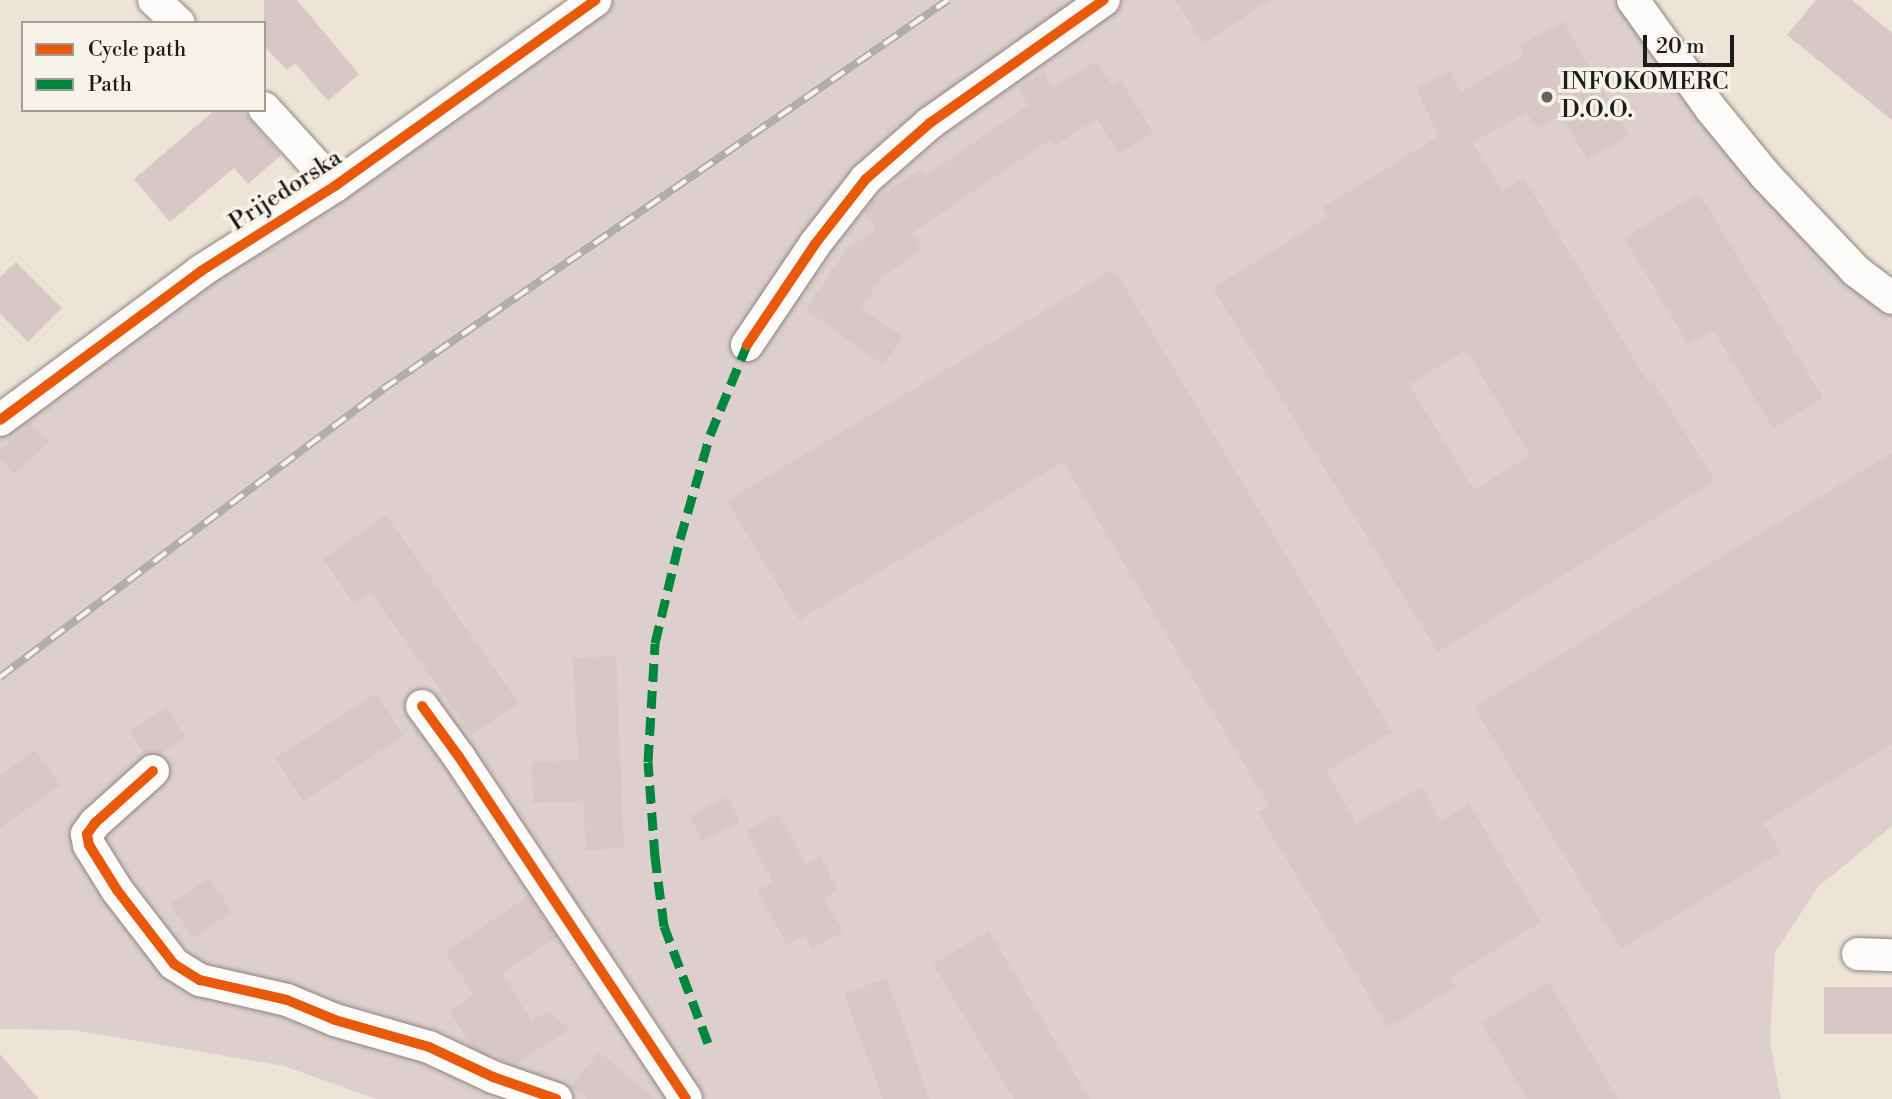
<!DOCTYPE html>
<style>
body{margin:0}
#map{position:relative;width:1892px;height:1099px;overflow:hidden;background:#ede4d7;font-family:"Libre Bodoni",serif}
div>[style]{position:absolute}
.industrial>*{inset:0;background:#decfcf}
.building>*{inset:0;background:#d9c6c6;transform-origin:0 0}
.roads{filter:drop-shadow(0 0 2px #8b8680) drop-shadow(0 0 2px #8b8680)}
.minor>*{height:32px;margin:-16px;padding:0 16px;transform-origin:16px;border-radius:16px;background:#fcfbf9}
.rail>*{height:8px;margin-top:-4px;transform-origin:0;background:repeating-linear-gradient(90deg,#f7f3e8 0 16px,#afaeac 0 32px);box-sizing:border-box;border-block:2px solid #afaeac}
.quiet>*{height:9px;margin-top:-4.5px;transform-origin:0;background:repeating-linear-gradient(90deg,#00873e 0 18px,transparent 0 27px)}
.cycleway>*{height:10px;margin:-5px;padding:0 5px;transform-origin:5px;border-radius:5px;background:#e8590c}
.dots>*{width:19px;height:19px;translate:-50% -50%;box-sizing:border-box;border:4px solid #f7f3e8;border-radius:50%}
span{translate:-50% -50%;white-space:nowrap;text-align:center;line-height:1.15;-webkit-text-stroke:7px #f7f3e8;paint-order:stroke}
.poi-label{font-size:24px;color:#1c1c1c}
.left{translate:0 -50%;text-align:left}
.street-label{font-size:24px;color:#1c1c1c}
.legend{position:absolute;left:21px;top:21px;width:245px;height:91px;box-sizing:border-box;background:#f7f3e8;border:2px solid #9f9d96;margin:0;padding:9px 12px;list-style:none;font-size:21px;color:#1c1c1c}
.legend li{display:flex;align-items:center;gap:14px;height:35px}
.legend b{width:35px;border:2px solid #9f9d96}
.scale{position:absolute;left:1643px;top:35px;width:91px;height:32px;box-sizing:border-box;border:4px solid #1c1c1c;border-top:0;padding-left:9px;font-size:21px;line-height:24px;white-space:nowrap;color:#1c1c1c;-webkit-text-stroke:5px #f7f3e8;paint-order:stroke}
</style>
<div id="map">
<div class="industrial">
<div style="clip-path:polygon(596px 0,1633px 0,1892px 298px,1892px 826px,1818px 887px,1775px 953px,1770px 1042px,1781px 1099px,376px 1099px,284px 1066px,73px 1030px,0 1029px,0 424px)"></div>
</div>
<div class="building">
<div style="clip-path:polygon(264px 0,297px 0,359px 74px,328px 101px,295px 63px,287px 70px,264px 46px)"></div>
<div style="clip-path:polygon(1175px 0,1271px 0,1203px 44px)"></div>
<div style="clip-path:polygon(1816px 0,1852px 0,1892px 33px,1892px 120px,1787px 35px)"></div>
<div style="clip-path:polygon(evenodd,1563px 21px,1629px 136px,1587px 160px,1561px 115px,1537px 129px,1527px 112px,1473px 143px,1502px 191px,1524px 178px,1648px 382px,1652px 380px,1715px 481px,1438px 652px,1213px 288px,1328px 217px,1322px 208px,1439px 136px,1416px 88px,1450px 71px,1461px 92px,1524px 55px,1519px 46px,1563px 21px,1466px 350px,1530px 455px,1474px 490px,1409px 385px,1466px 350px)"></div>
<div style="clip-path:polygon(1097px 61px,1111px 84px,1120px 79px,1153px 132px,1119px 154px,1097px 119px,1054px 146px,1050px 140px,912px 233px,923px 249px,882px 277px,861px 308px,903px 337px,883px 365px,806px 310px,846px 250px,876px 229px,864px 212px,871px 203px,920px 169px,925px 176px,1028px 105px,1018px 89px,1044px 72px,1053px 87px)"></div>
<div style="clip-path:polygon(215px 110px,242px 110px,281px 155px,248px 184px,234px 168px,170px 222px,134px 179px)"></div>
<div style="clip-path:polygon(1699px 193px,1823px 398px,1773px 428px,1713px 330px,1688px 344px,1624px 238px)"></div>
<div style="clip-path:polygon(16px 262px,62px 308px,28px 342px,0 314px,0 277px)"></div>
<div style="clip-path:polygon(1114px 269px,1392px 732px,1326px 771px,1356px 822px,1423px 787px,1440px 822px,1469px 804px,1541px 922px,1450px 977px,1456px 987px,1388px 1028px,1258px 812px,1269px 806px,1063px 462px,799px 620px,727px 501px)"></div>
<div style="clip-path:polygon(31px 423px,49px 442px,14px 474px,0 459px,0 451px)"></div>
<div style="clip-path:polygon(1892px 453px,1892px 744px,1763px 823px,1781px 852px,1621px 949px,1474px 707px)"></div>
<div style="clip-path:polygon(386px 515px,519px 703px,472px 735px,371px 592px,354px 604px,323px 559px)"></div>
<div style="clip-path:polygon(616px 656px,624px 848px,586px 850px,583px 801px,533px 803px,531px 762px,578px 760px,573px 658px)"></div>
<div style="left:376px;top:693px;width:51px;height:120px;rotate:57deg"></div>
<div style="clip-path:polygon(167px 707px,186px 738px,160px 754px,145px 755px,129px 731px)"></div>
<div style="clip-path:polygon(35px 750px,60px 785px,0 829px,0 775px)"></div>
<div style="left:727px;top:797px;width:28px;height:42px;rotate:63deg"></div>
<div style="clip-path:polygon(778px 813px,806px 864px,820px 856px,838px 890px,824px 898px,843px 932px,812px 949px,805px 935px,787px 945px,757px 891px,773px 882px,746px 831px)"></div>
<div style="left:209px;top:878px;width:41px;height:47px;rotate:56deg"></div>
<div style="clip-path:polygon(529px 896px,557px 937px,502px 973px,532px 1021px,547px 1011px,570px 1029px,514px 1065px,501px 1060px,496px 1052px,490px 1055px,472px 1047px,449px 1011px,474px 995px,445px 952px)"></div>
<div style="clip-path:polygon(989px 931px,1090px 1099px,1014px 1099px,933px 964px)"></div>
<div style="clip-path:polygon(886px 978px,904px 1025px,929px 1099px,883px 1099px,844px 994px)"></div>
<div style="clip-path:polygon(1549px 982px,1618px 1099px,1527px 1099px,1481px 1022px)"></div>
<div style="left:1892px;top:987px;width:47px;height:68px;rotate:90deg"></div>
<div style="clip-path:polygon(599px 1052px,656px 1099px,587px 1099px,571px 1086px)"></div>
<div style="clip-path:polygon(0 1054px,39px 1099px,0 1099px)"></div>
</div>
<div class="roads">
<div class="minor">
<div style="left:154px;top:0;width:34px;rotate:43deg"></div>
<div style="left:1633px;top:0;width:134px;rotate:54.4deg"></div>
<div style="left:1711px;top:109px;width:87px;rotate:50.6deg"></div>
<div style="left:1766px;top:176px;width:131px;rotate:46.5deg"></div>
<div style="left:1856px;top:271px;width:45px;rotate:36.9deg"></div>
<div style="left:264px;top:108px;width:105px;rotate:47.7deg"></div>
<div style="left:747px;top:345px;width:122px;rotate:-56deg"></div>
<div style="left:815px;top:244px;width:83px;rotate:-51.9deg"></div>
<div style="left:866px;top:179px;width:85px;rotate:-41.2deg"></div>
<div style="left:930px;top:123px;width:213px;rotate:-35.3deg"></div>
<div style="left:0;top:420px;width:250px;rotate:-36.5deg"></div>
<div style="left:201px;top:271px;width:159px;rotate:-32.4deg"></div>
<div style="left:335px;top:186px;width:320px;rotate:-35.5deg"></div>
<div style="left:422px;top:706px;width:63px;rotate:54deg"></div>
<div style="left:459px;top:757px;width:410px;rotate:56.4deg"></div>
<div style="left:153px;top:771px;width:78px;rotate:138.1deg"></div>
<div style="left:95px;top:823px;width:14px;rotate:126deg"></div>
<div style="left:87px;top:834px;width:11px;rotate:80deg"></div>
<div style="left:89px;top:845px;width:53px;rotate:58.1deg"></div>
<div style="left:117px;top:890px;width:93px;rotate:52.4deg"></div>
<div style="left:174px;top:964px;width:31px;rotate:32deg"></div>
<div style="left:200px;top:980px;width:89px;rotate:12.9deg"></div>
<div style="left:287px;top:1000px;width:52px;rotate:22.6deg"></div>
<div style="left:335px;top:1020px;width:98px;rotate:16deg"></div>
<div style="left:429px;top:1047px;width:71px;rotate:25.1deg"></div>
<div style="left:493px;top:1077px;width:67px;rotate:19.2deg"></div>
<div style="left:1858px;top:954px;width:34px;rotate:2deg"></div>
</div>
</div>
<div class="rail">
<div style="left:0;top:677px;width:479px;rotate:-36.9deg"></div>
<div style="left:383px;top:389px;width:686px;rotate:-34.55deg"></div>
</div>
<div class="quiet">
<div style="left:708px;top:1043px;width:125px;rotate:-110.6deg"></div>
<div style="left:664px;top:926px;width:70px;rotate:-97.4deg"></div>
<div style="left:655px;top:857px;width:95px;rotate:-94.2deg"></div>
<div style="left:648px;top:762px;width:119px;rotate:-86.6deg"></div>
<div style="left:655px;top:643px;width:107px;rotate:-76.5deg"></div>
<div style="left:680px;top:539px;width:108px;rotate:-73.9deg"></div>
<div style="left:710px;top:435px;width:97px;rotate:-67.7deg"></div>
</div>
<div class="cycleway">
<div style="left:747px;top:345px;width:122px;rotate:-56deg"></div>
<div style="left:815px;top:244px;width:83px;rotate:-51.9deg"></div>
<div style="left:866px;top:179px;width:85px;rotate:-41.2deg"></div>
<div style="left:930px;top:123px;width:213px;rotate:-35.3deg"></div>
<div style="left:0;top:420px;width:250px;rotate:-36.5deg"></div>
<div style="left:201px;top:271px;width:159px;rotate:-32.4deg"></div>
<div style="left:335px;top:186px;width:320px;rotate:-35.5deg"></div>
<div style="left:422px;top:706px;width:63px;rotate:54deg"></div>
<div style="left:459px;top:757px;width:410px;rotate:56.4deg"></div>
<div style="left:153px;top:771px;width:78px;rotate:138.1deg"></div>
<div style="left:95px;top:823px;width:14px;rotate:126deg"></div>
<div style="left:87px;top:834px;width:11px;rotate:80deg"></div>
<div style="left:89px;top:845px;width:53px;rotate:58.1deg"></div>
<div style="left:117px;top:890px;width:93px;rotate:52.4deg"></div>
<div style="left:174px;top:964px;width:31px;rotate:32deg"></div>
<div style="left:200px;top:980px;width:89px;rotate:12.9deg"></div>
<div style="left:287px;top:1000px;width:52px;rotate:22.6deg"></div>
<div style="left:335px;top:1020px;width:98px;rotate:16deg"></div>
<div style="left:429px;top:1047px;width:71px;rotate:25.1deg"></div>
<div style="left:493px;top:1077px;width:67px;rotate:19.2deg"></div>
</div>
<div class="dots">
<div style="left:1547px;top:97px;background:#65625d"></div>
</div>
<div class="poi-label">
<span class="left" style="left:1561px;top:97px">INFOKOMERC<br>D.O.O.</span>
</div>
<div class="street-label">
<span style="left:286px;top:191px;rotate:-33deg">Prijedorska</span>
</div>
<ul class="legend">
<li><b style="height:9px;background:#e8590c"></b>Cycle path</li>
<li><b style="height:9px;background:#00873e"></b>Path</li>
</ul>
<div class="scale">20 m</div>
</div>
